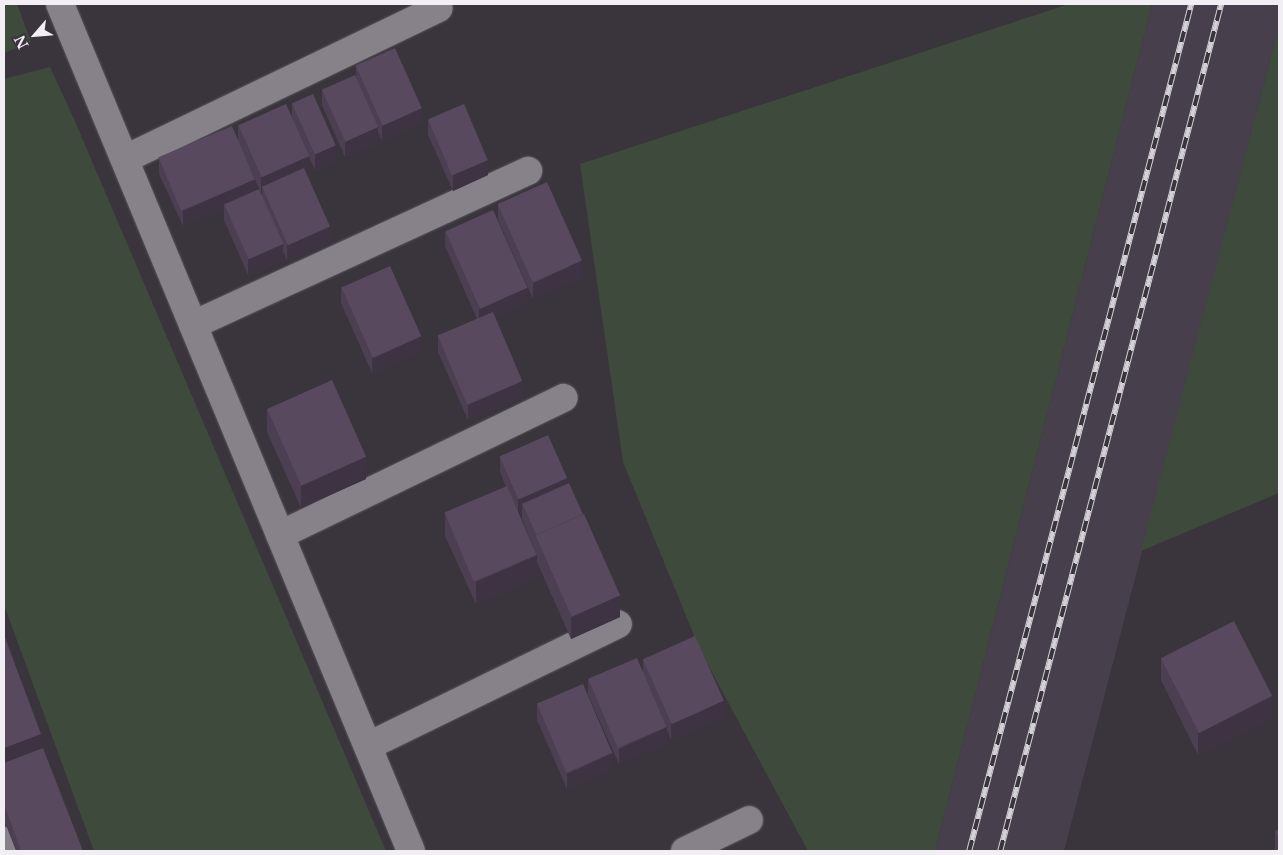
<!DOCTYPE html>
<style>
body{margin:0}
#map{position:relative;width:1283px;height:855px;overflow:hidden;background:#3a343c;font-family:"Libre Baskerville",serif}
div>[style]{position:absolute}
.built>*{inset:0;background:#473f4b}
.green>*{inset:0;background:#3e4a3c}
.roads{filter:drop-shadow(0 0 1px #575359) drop-shadow(0 0 1px #575359)}
.street>*{height:28px;margin:-14px;padding:0 14px;transform-origin:14px;border-radius:14px;background:#87818a}
.rail>*{height:5.5px;margin-top:-2.75px;transform-origin:0;background:repeating-linear-gradient(90deg,#3a343c 0 11px,#d4d1d6 0 22px);box-sizing:border-box;border-block:1px solid #d4d1d6}
.wall>*{inset:0;background:#4c3f52;transform-origin:0 0}
.shaded-wall>*{inset:0;background:#3e3342}
.building>*{inset:0;background:#58495f;transform-origin:0 0}
span{translate:-50% -50%;white-space:nowrap;text-align:center;line-height:1.15;-webkit-text-stroke:4px #3a343c;paint-order:stroke}
.frame{position:absolute;inset:0;border:5px solid #f2eff4;pointer-events:none}
.north{position:absolute;left:10px;top:10px;width:50px;height:50px;-webkit-text-stroke:4px #3a343c;paint-order:stroke;rotate:243deg;font-size:14px;font-weight:700;line-height:20px;text-align:center;color:#f2eff4}
.north::after{content:'';display:block;margin:auto;width:18px;height:22px;background:#f2eff4;clip-path:polygon(50% 0,100% 100%,50% 72%,0 100%)}
</style>
<div id="map">
<div class="built">
<div style="clip-path:polygon(1152px 4px,1279px 4px,1279px 26px,1064px 851px,935px 851px)"></div>
</div>
<div class="green">
<div style="clip-path:polygon(4px 4px,17px 4px,31px 42px,4px 53px)"></div>
<div style="clip-path:polygon(1069px 4px,1152px 4px,935px 851px,808px 851px,700px 650px,623px 462px,580px 164px)"></div>
<div style="clip-path:polygon(1279px 26px,1279px 493px,1141px 551px)"></div>
<div style="clip-path:polygon(50px 67px,74px 119px,386px 851px,94px 851px,4px 605px,4px 79px)"></div>
</div>
<div class="roads">
<div class="street">
<div style="left:60px;top:4px;width:917px;rotate:67.49deg"></div>
<div style="left:125px;top:159px;width:348px;rotate:-25.7deg"></div>
<div style="left:193px;top:325px;width:369px;rotate:-24.7deg"></div>
<div style="left:280px;top:535px;width:315px;rotate:-25.8deg"></div>
<div style="left:368px;top:746px;width:278px;rotate:-26deg"></div>
<div style="left:4px;top:841px;width:11px;rotate:68deg"></div>
<div style="left:685px;top:851px;width:71px;rotate:-25.8deg"></div>
</div>
</div>
<div class="rail">
<div style="left:969px;top:851px;width:876px;rotate:-75.31deg"></div>
<div style="left:1000px;top:851px;width:875px;rotate:-75.38deg"></div>
</div>
<div class="wall">
<div style="clip-path:polygon(356px 65px,422px 123px,382px 141px,378px 132px,378px 143px,345px 157px,322px 105px,322px 89px,356px 76px)"></div>
<div style="clip-path:polygon(evenodd,292px 103px,336px 161px,315px 170px,309px 157px,309px 172px,306px 173px,330px 242px,287px 261px,283px 251px,283px 260px,248px 275px,224px 220px,224px 208px,183px 226px,159px 174px,159px 158px,238px 140px,238px 125px,292px 116px,292px 103px,255px 180px,261px 193px,262px 193px,262px 196px,255px 191px,255px 180px)"></div>
<div style="clip-path:polygon(428px 119px,488px 175px,453px 191px,428px 135px)"></div>
<div style="clip-path:polygon(498px 204px,582px 277px,533px 299px,498px 220px)"></div>
<div style="clip-path:polygon(445px 231px,527px 303px,495px 317px,523px 396px,468px 420px,438px 352px,438px 336px,477px 319px,445px 246px)"></div>
<div style="clip-path:polygon(341px 287px,421px 351px,372px 373px,341px 303px)"></div>
<div style="clip-path:polygon(267px 409px,366px 479px,301px 508px,267px 432px)"></div>
<div style="clip-path:polygon(evenodd,500px 457px,567px 484px,620px 617px,571px 639px,537px 562px,537px 577px,476px 604px,445px 536px,445px 514px,506px 487px,500px 472px,500px 457px,522px 513px,522px 519px,535px 550px,519px 514px,522px 513px)"></div>
<div style="clip-path:polygon(4px 635px,41px 748px,83px 851px,16px 851px,4px 820px)"></div>
<div style="clip-path:polygon(1161px 658px,1272px 718px,1198px 755px,1161px 680px)"></div>
<div style="clip-path:polygon(643px 659px,724px 717px,671px 740px,667px 730px,667px 743px,619px 764px,588px 695px,588px 679px,643px 672px)"></div>
<div style="clip-path:polygon(537px 704px,613px 769px,567px 789px,537px 720px)"></div>
<div style="left:1279px;top:830px;width:21px;height:4px;rotate:90deg"></div>
</div>
<div class="shaded-wall">
<div style="clip-path:polygon(422px 108px,422px 123px,382px 141px,382px 125px)"></div>
<div style="clip-path:polygon(378px 127px,378px 143px,345px 157px,345px 142px)"></div>
<div style="clip-path:polygon(336px 145px,336px 161px,315px 170px,315px 154px)"></div>
<div style="clip-path:polygon(309px 156px,309px 172px,264px 192px,262px 186px,262px 193px,261px 193px,261px 177px)"></div>
<div style="clip-path:polygon(488px 160px,488px 175px,453px 191px,453px 175px)"></div>
<div style="clip-path:polygon(255px 179px,255px 194px,224px 204px,224px 208px,183px 226px,183px 211px)"></div>
<div style="clip-path:polygon(330px 226px,330px 242px,287px 261px,287px 245px)"></div>
<div style="clip-path:polygon(283px 244px,283px 260px,248px 275px,248px 259px)"></div>
<div style="clip-path:polygon(582px 261px,582px 277px,533px 299px,533px 283px)"></div>
<div style="clip-path:polygon(527px 288px,527px 303px,479px 324px,479px 309px)"></div>
<div style="clip-path:polygon(421px 336px,421px 351px,372px 373px,372px 357px)"></div>
<div style="clip-path:polygon(523px 381px,523px 396px,468px 420px,468px 405px)"></div>
<div style="clip-path:polygon(366px 457px,366px 479px,301px 508px,301px 486px)"></div>
<div style="clip-path:polygon(567px 478px,567px 494px,522px 503px,522px 513px,518px 515px,518px 499px)"></div>
<div style="clip-path:polygon(537px 555px,537px 577px,476px 604px,476px 582px)"></div>
<div style="clip-path:polygon(620px 595px,620px 617px,571px 639px,571px 617px)"></div>
<div style="clip-path:polygon(1272px 696px,1272px 718px,1198px 755px,1198px 733px)"></div>
<div style="clip-path:polygon(724px 701px,724px 717px,671px 740px,671px 724px)"></div>
<div style="clip-path:polygon(667px 727px,667px 743px,619px 764px,619px 749px)"></div>
<div style="clip-path:polygon(41px 734px,41px 750px,4px 764px,4px 748px)"></div>
<div style="clip-path:polygon(613px 753px,613px 769px,567px 789px,567px 774px)"></div>
</div>
<div class="building">
<div style="left:395px;top:48px;width:66px;height:43px;rotate:66deg"></div>
<div style="left:355px;top:75px;width:57px;height:36px;rotate:66deg"></div>
<div style="left:313px;top:94px;width:56px;height:23px;rotate:66deg"></div>
<div style="left:286px;top:104px;width:57px;height:52px;rotate:66deg"></div>
<div style="left:464px;top:104px;width:61px;height:39px;rotate:67deg"></div>
<div style="left:232px;top:126px;width:58px;height:80px;rotate:67deg"></div>
<div style="left:304px;top:168px;width:64px;height:46px;rotate:66deg"></div>
<div style="left:547px;top:182px;width:86px;height:54px;rotate:66deg"></div>
<div style="left:259px;top:189px;width:60px;height:38px;rotate:66deg"></div>
<div style="left:493px;top:210px;width:85px;height:52px;rotate:66deg"></div>
<div style="left:390px;top:266px;width:77px;height:53px;rotate:66deg"></div>
<div style="left:493px;top:312px;width:75px;height:60px;rotate:67deg"></div>
<div style="left:332px;top:380px;width:84px;height:71px;rotate:66deg"></div>
<div style="left:548px;top:435px;width:47px;height:53px;rotate:66deg"></div>
<div style="left:569px;top:483px;width:34px;height:51px;rotate:66deg"></div>
<div style="left:507px;top:486px;width:75px;height:68px;rotate:67deg"></div>
<div style="left:584px;top:514px;width:89px;height:53px;rotate:66deg"></div>
<div style="left:1234px;top:621px;width:84px;height:82px;rotate:63deg"></div>
<div style="clip-path:polygon(4px 635px,41px 734px,4px 748px)"></div>
<div style="left:695px;top:636px;width:71px;height:57px;rotate:66deg"></div>
<div style="left:637px;top:658px;width:75px;height:53px;rotate:67deg"></div>
<div style="left:583px;top:684px;width:75px;height:50px;rotate:67deg"></div>
<div style="clip-path:polygon(43px 748px,83px 851px,21px 851px,4px 804px,4px 763px)"></div>
<div style="clip-path:polygon(1279px 830px,1279px 838px,1276px 832px)"></div>
</div>
<div class="frame"></div>
<div class="north">N</div>
</div>
